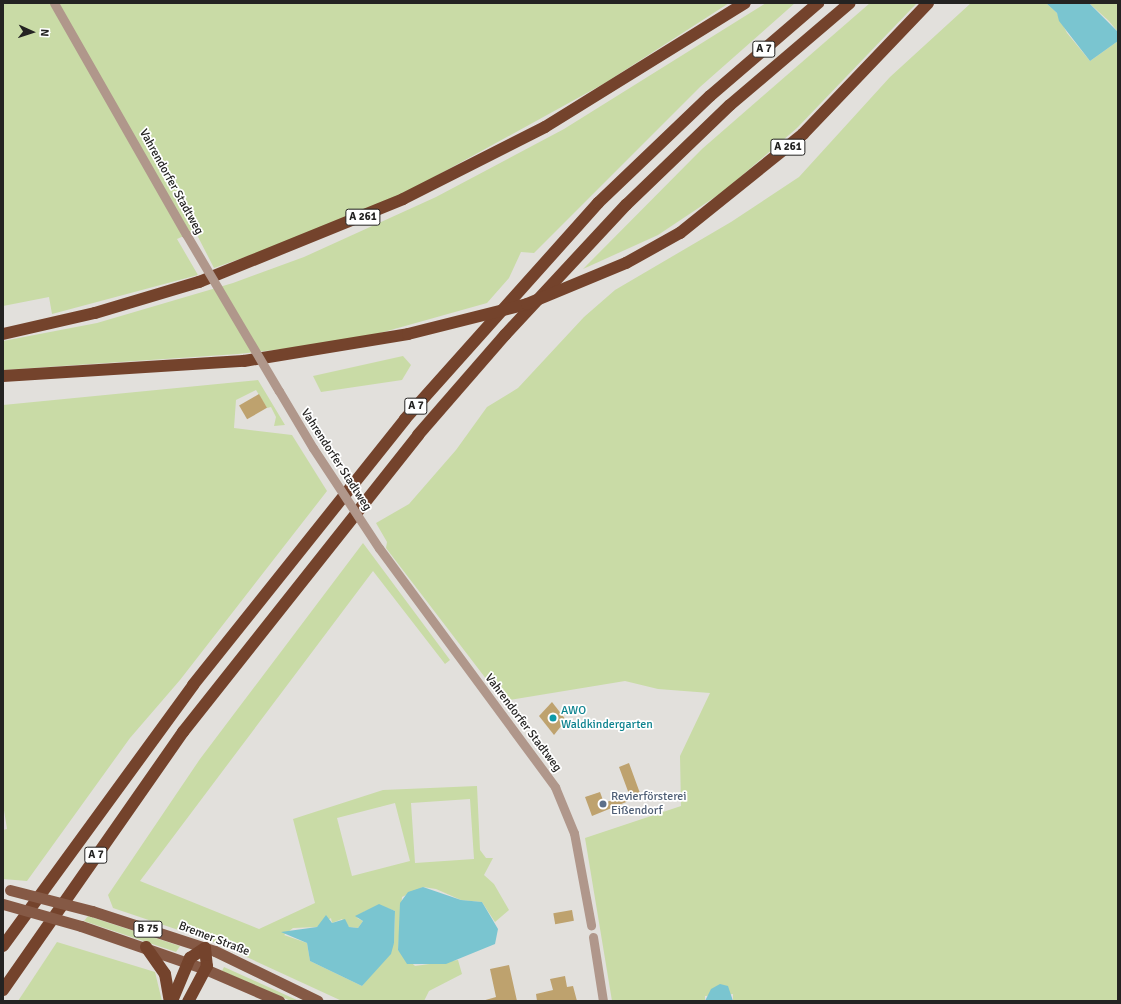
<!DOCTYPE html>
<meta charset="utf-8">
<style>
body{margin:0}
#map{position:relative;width:1121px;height:1004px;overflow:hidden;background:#e2e0dc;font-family:Signika,sans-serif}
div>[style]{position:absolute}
.green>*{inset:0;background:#c9dba6}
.water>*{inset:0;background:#7ac5d0}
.building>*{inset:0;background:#bea26e;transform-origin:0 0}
.minor>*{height:9px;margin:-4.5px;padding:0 4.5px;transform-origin:4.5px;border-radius:4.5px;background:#b0978b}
.primary>*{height:11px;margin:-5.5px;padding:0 5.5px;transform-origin:5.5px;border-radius:5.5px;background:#855945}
.motorway>*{height:12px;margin:-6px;padding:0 6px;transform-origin:6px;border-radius:6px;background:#74432c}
.minor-bridge>*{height:9px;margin:-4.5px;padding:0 4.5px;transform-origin:4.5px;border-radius:4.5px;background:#b0978b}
.primary-bridge>*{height:11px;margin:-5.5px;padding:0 5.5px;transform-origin:5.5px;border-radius:5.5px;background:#855945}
.motorway-bridge>*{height:12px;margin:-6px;padding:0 6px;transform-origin:6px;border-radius:6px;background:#74432c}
.dots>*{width:11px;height:11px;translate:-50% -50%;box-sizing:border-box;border:2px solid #fff;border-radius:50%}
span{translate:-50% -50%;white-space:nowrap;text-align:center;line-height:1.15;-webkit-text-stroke:3.5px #fff;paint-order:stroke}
.shield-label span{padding:1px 3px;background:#fff;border:1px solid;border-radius:3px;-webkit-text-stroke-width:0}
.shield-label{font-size:11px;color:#242322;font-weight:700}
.street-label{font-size:12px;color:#242322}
.culture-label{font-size:12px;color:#0d838f}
.left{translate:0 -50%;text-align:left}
.service-label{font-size:12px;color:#4e5e75}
.frame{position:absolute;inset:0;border:4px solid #242322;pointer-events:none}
.north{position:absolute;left:12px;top:12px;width:40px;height:40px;-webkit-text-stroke:3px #fff;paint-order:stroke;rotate:93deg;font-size:11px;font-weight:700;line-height:16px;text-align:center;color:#242322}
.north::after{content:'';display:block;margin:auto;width:14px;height:18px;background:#242322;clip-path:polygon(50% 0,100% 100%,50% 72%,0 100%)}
</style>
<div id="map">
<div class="green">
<div style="clip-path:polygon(3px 3px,729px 3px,605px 83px,407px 192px,316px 232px,214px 268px,195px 231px,177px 239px,198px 275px,52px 314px,49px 297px,3px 306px)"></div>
<div style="clip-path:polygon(766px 3px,795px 3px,700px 87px,534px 253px,521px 252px,509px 278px,487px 303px,373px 335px,325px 344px,238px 354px,3px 370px,3px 341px,97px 323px,233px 283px,304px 257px,436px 197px,564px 129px)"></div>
<div style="clip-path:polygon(870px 3px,917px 3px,797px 128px,724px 191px,658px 235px,583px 269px,702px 149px)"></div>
<div style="clip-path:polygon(971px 3px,1046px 3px,1057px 13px,1067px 33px,1090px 61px,1118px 41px,1118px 1001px,733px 1001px,733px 994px,705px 996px,705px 1001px,612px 1001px,585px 838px,681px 806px,680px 756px,710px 693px,658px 689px,625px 681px,503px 701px,386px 548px,387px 542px,376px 523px,409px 504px,456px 450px,487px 407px,518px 388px,584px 317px,615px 290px,731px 222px,799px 177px,890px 77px)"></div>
<div style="clip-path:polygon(1089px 3px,1118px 3px,1118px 32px,1109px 21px)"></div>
<div style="clip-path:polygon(403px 356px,411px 365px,402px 380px,321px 392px,313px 376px)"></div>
<div style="clip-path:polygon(258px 380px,285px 425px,274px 426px,276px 417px,271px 407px,267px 408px,256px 390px,236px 400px,234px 428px,292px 435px,327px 491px,180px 680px,130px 738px,27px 881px,3px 879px,3px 830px,7px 829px,3px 804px,3px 405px)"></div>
<div style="clip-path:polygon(evenodd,363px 543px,450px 660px,445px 664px,373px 571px,140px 881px,259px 929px,315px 903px,293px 819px,383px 790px,477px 786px,480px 850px,486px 858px,493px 858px,484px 875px,494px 884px,509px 910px,495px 922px,482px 902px,461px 900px,436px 889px,423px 887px,402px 897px,398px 950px,415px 966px,458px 960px,462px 974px,429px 991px,424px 1001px,342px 1001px,214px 942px,113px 908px,108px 895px,200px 759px,363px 543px,470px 799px,474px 859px,415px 863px,411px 803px,470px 799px,363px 543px,395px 803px,410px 861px,352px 876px,337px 818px,395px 803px,363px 543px,387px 908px,395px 911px,394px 943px,362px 986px,310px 961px,307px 943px,284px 935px,293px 928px,317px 927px,331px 918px,332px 923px,342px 919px,349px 927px,358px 928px,363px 921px,357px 918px,365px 911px,387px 908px)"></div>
<div style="clip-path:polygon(88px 916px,180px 946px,176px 952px,84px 921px)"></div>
<div style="clip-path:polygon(57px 942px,155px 972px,162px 1001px,18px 1001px)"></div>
<div style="clip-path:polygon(224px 967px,299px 1001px,291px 1001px,222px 971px)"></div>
</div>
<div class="water">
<div style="clip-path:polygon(1046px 3px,1089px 3px,1118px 32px,1118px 41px,1090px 61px,1059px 21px,1057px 13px)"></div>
<div style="clip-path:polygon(423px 887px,461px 900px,482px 902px,498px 929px,495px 944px,446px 964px,407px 964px,398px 950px,400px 903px,408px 892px)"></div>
<div style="clip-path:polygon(379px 904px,395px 911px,394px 943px,391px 954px,362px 986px,310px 961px,307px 943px,281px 932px,317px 927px,326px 915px,332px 923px,345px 919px,349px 927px,358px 928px,363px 921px,355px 916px)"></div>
<div style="clip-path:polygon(720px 984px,728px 986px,733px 1001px,705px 1001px,711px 989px)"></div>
</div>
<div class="building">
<div style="left:259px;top:394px;width:16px;height:23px;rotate:60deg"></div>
<div style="clip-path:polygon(552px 702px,566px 720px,554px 735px,539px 716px)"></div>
<div style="clip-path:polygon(629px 763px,641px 796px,592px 816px,585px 797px,600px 792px,604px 803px,629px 794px,619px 767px)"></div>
<div style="left:572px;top:910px;width:11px;height:19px;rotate:80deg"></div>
<div style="clip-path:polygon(509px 965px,517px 1001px,482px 1001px,496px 997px,490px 969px)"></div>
<div style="clip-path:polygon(565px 976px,567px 987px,573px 986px,577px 1001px,537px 1001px,536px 994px,553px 990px,550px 979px)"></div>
</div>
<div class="minor">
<div style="left:54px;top:3px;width:266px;rotate:60.3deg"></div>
<div style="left:279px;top:391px;width:66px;rotate:59.2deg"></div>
<div style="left:379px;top:548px;width:297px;rotate:53.6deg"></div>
<div style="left:555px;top:787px;width:50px;rotate:67.6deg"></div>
<div style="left:574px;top:833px;width:94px;rotate:79.5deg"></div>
<div style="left:593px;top:937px;width:65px;rotate:81.1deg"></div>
</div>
<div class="primary">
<div style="left:92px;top:911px;width:129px;rotate:18deg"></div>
<div style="left:215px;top:951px;width:114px;rotate:25.9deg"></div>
<div style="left:81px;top:926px;width:131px;rotate:19.1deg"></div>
<div style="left:205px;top:969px;width:81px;rotate:23.4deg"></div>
</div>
<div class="motorway">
<div style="left:626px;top:263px;width:62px;rotate:-29.1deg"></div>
<div style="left:680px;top:233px;width:158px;rotate:-38.8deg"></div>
<div style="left:803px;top:134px;width:181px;rotate:-46.3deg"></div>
<div style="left:3px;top:334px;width:94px;rotate:-12.9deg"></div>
<div style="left:95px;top:313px;width:109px;rotate:-16.6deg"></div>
<div style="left:199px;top:282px;width:220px;rotate:-22.1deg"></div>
<div style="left:403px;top:199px;width:159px;rotate:-26.9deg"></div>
<div style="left:545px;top:127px;width:235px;rotate:-31.8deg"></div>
<div style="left:3px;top:376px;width:241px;rotate:-3.6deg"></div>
<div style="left:244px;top:361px;width:166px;rotate:-9.3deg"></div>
<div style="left:3px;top:946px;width:323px;rotate:-53.9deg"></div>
<div style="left:193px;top:685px;width:340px;rotate:-51.4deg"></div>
<div style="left:405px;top:419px;width:290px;rotate:-48.2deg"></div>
<div style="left:598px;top:203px;width:155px;rotate:-43.7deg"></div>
<div style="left:710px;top:96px;width:143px;rotate:-40.7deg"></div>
<div style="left:146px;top:947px;width:33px;rotate:55deg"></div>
<div style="left:165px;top:974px;width:27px;rotate:80deg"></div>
<div style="left:3px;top:990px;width:315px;rotate:-55.1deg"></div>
<div style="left:183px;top:732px;width:379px;rotate:-51.6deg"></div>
<div style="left:418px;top:435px;width:133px;rotate:-49deg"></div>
<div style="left:505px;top:335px;width:178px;rotate:-47.1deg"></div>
<div style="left:626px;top:205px;width:144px;rotate:-43.9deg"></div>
<div style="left:730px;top:105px;width:157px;rotate:-40.4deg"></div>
<div style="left:172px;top:1001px;width:47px;rotate:-67.3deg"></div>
<div style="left:190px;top:958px;width:18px;rotate:-34deg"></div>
<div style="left:205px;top:948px;width:18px;rotate:84deg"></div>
<div style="left:207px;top:966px;width:40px;rotate:118deg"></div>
</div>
<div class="minor-bridge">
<div style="left:186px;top:234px;width:182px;rotate:59.4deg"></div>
<div style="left:313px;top:448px;width:120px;rotate:56.6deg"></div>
</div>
<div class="primary-bridge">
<div style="left:10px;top:890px;width:85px;rotate:14.4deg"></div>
<div style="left:3px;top:904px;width:81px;rotate:15.8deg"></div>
</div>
<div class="motorway-bridge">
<div style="left:408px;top:334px;width:123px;rotate:-14.1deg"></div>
<div style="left:527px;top:304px;width:107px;rotate:-22.5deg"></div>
</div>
<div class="dots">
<div style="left:553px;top:718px;background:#0f9aa8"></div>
<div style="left:603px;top:804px;background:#5c6f8a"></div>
</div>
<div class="shield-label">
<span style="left:764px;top:49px">A 7</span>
<span style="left:788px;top:147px">A 261</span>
<span style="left:363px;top:217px">A 261</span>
<span style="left:416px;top:406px">A 7</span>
<span style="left:96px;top:855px">A 7</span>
<span style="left:148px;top:929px">B 75</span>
</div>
<div class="street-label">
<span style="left:171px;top:182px;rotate:61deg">Vahrendorfer Stadtweg</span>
<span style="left:336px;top:460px;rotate:57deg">Vahrendorfer Stadtweg</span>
<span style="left:523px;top:723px;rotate:53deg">Vahrendorfer Stadtweg</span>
<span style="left:214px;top:939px;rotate:21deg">Bremer Straße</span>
</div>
<div class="culture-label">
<span class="left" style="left:561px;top:718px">AWO<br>Waldkindergarten</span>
</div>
<div class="service-label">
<span class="left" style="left:611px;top:804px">Revierförsterei<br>Eißendorf</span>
</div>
<div class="frame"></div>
<div class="north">N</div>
</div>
